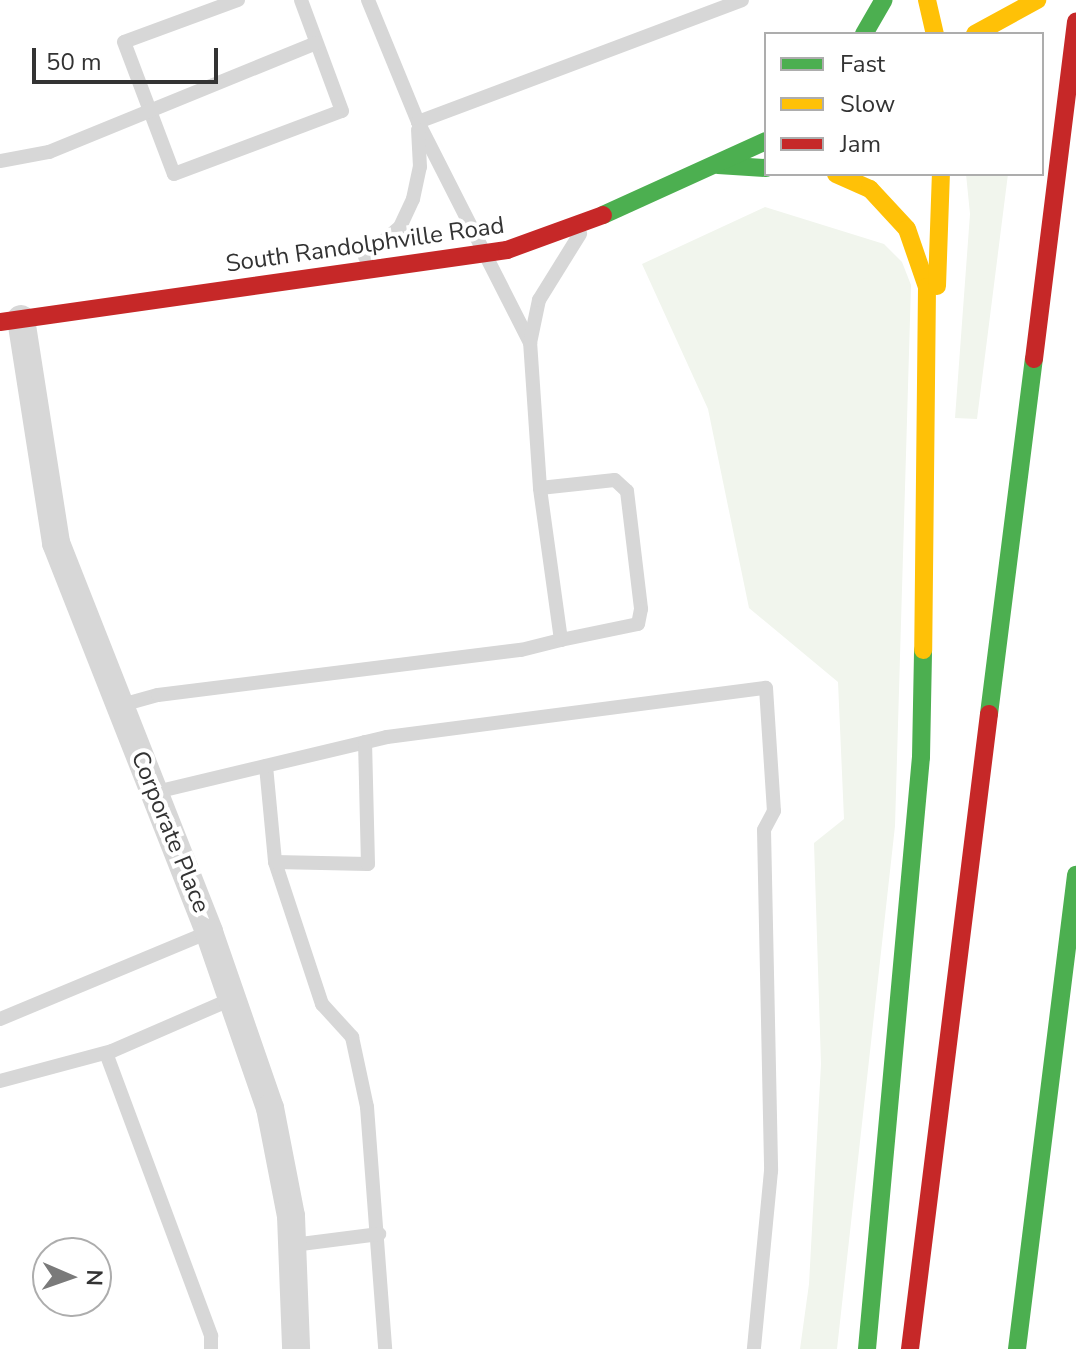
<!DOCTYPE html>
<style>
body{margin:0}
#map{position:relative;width:1076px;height:1349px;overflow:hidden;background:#fff;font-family:"Nunito Sans",sans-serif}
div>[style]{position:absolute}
.green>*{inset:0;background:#f1f5ed}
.lane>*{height:14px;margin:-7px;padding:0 7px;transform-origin:7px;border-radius:7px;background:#d7d7d7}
.street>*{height:28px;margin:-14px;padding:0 14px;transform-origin:14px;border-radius:14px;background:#d7d7d7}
.fast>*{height:18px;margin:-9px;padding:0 9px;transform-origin:9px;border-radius:9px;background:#4caf50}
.slow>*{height:18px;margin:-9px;padding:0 9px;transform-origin:9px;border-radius:9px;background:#ffc107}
.jam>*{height:18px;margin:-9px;padding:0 9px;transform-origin:9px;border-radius:9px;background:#c62828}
span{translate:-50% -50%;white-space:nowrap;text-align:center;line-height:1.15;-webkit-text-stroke:8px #fff;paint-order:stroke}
.street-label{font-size:24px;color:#333}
.legend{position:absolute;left:764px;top:32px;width:280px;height:144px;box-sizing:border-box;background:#fff;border:2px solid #adadad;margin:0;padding:10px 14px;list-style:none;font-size:24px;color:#333}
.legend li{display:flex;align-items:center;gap:16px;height:40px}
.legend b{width:40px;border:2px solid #adadad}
.north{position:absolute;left:32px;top:1237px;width:80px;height:80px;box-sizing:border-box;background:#fff;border:2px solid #adadad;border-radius:50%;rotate:92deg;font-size:22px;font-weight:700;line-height:32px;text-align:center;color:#333}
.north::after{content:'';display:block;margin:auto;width:28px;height:36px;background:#7a7a7a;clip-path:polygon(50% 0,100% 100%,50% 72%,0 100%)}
.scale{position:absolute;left:32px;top:48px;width:186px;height:36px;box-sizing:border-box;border:4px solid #333;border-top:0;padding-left:10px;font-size:24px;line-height:28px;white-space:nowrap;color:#333;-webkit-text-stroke:6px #fff;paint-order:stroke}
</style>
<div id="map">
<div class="green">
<div style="clip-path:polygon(966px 174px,1008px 174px,977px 419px,955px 418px,970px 214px)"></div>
<div style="clip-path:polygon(765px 207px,884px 244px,902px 262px,911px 285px,895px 826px,837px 1349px,800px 1349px,809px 1284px,821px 1064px,814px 843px,844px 819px,838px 682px,749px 608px,708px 409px,642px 264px)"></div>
</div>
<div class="lane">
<div style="left:238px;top:0;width:121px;rotate:159.8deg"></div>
<div style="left:124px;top:42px;width:141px;rotate:69.3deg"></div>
<div style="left:174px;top:174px;width:179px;rotate:-20.6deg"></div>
<div style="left:342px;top:111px;width:118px;rotate:-110.3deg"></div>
<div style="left:368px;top:0;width:132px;rotate:67.7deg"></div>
<div style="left:418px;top:122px;width:248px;rotate:63.1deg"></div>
<div style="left:418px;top:122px;width:346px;rotate:-20.6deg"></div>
<div style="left:0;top:161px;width:50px;rotate:-10.4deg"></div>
<div style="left:49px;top:152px;width:288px;rotate:-22.2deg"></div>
<div style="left:365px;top:257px;width:46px;rotate:-40.6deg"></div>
<div style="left:400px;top:227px;width:31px;rotate:-65deg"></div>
<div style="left:413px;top:199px;width:33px;rotate:-78deg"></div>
<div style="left:420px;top:167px;width:37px;rotate:-93deg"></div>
<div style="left:540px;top:488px;width:75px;rotate:-6.1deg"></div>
<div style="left:615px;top:480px;width:16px;rotate:43deg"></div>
<div style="left:627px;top:491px;width:119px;rotate:83.2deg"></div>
<div style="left:641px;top:609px;width:15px;rotate:101deg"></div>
<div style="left:638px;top:624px;width:79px;rotate:168.3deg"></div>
<div style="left:118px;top:706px;width:41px;rotate:-15.4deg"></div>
<div style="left:158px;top:695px;width:366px;rotate:-7.1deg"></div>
<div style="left:521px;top:650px;width:41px;rotate:-14deg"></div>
<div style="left:561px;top:640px;width:153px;rotate:-97.9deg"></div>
<div style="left:540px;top:488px;width:145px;rotate:-93.9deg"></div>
<div style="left:530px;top:343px;width:44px;rotate:-78.2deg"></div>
<div style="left:539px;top:300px;width:78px;rotate:-58.2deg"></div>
<div style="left:266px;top:766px;width:96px;rotate:84.6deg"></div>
<div style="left:275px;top:862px;width:150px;rotate:71.7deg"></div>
<div style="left:322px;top:1004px;width:45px;rotate:47.7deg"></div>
<div style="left:352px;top:1037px;width:72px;rotate:77.9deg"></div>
<div style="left:367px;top:1107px;width:243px;rotate:85.7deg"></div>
<div style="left:156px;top:792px;width:237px;rotate:-13.4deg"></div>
<div style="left:387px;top:737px;width:382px;rotate:-7.4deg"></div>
<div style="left:766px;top:688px;width:123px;rotate:86.3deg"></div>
<div style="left:774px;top:811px;width:21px;rotate:118deg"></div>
<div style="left:764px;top:830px;width:341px;rotate:88.8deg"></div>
<div style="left:771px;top:1171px;width:179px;rotate:95.5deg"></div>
<div style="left:275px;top:862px;width:93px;rotate:1.2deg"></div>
<div style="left:368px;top:864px;width:122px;rotate:-91.4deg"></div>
<div style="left:0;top:1019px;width:226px;rotate:-22.6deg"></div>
<div style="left:106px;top:1053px;width:302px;rotate:69.6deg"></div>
<div style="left:211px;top:1336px;width:13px;rotate:90deg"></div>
<div style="left:0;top:1081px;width:116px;rotate:-15deg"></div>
<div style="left:112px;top:1051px;width:133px;rotate:-23.5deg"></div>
<div style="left:293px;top:1245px;width:87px;rotate:-7.3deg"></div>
</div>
<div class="street">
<div style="left:21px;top:319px;width:227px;rotate:81.1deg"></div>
<div style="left:56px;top:543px;width:418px;rotate:68.5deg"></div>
<div style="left:209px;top:932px;width:186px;rotate:70.9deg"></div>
<div style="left:270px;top:1108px;width:110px;rotate:79deg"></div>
<div style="left:291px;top:1216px;width:133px;rotate:87.8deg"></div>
</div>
<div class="fast">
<div style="left:864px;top:34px;width:39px;rotate:-60deg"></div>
<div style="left:718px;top:165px;width:48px;rotate:3.6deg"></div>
<div style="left:603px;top:215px;width:179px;rotate:-24.4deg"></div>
<div style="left:989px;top:714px;width:358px;rotate:-82.8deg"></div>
<div style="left:867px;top:1349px;width:594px;rotate:-84.79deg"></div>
<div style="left:921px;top:757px;width:107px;rotate:-88.9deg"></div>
<div style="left:1017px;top:1349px;width:478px;rotate:-82.9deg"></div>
</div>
<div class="slow">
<div style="left:927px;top:0;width:35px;rotate:77deg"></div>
<div style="left:975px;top:34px;width:71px;rotate:-28.7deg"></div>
<div style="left:836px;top:174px;width:37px;rotate:24deg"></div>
<div style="left:870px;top:189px;width:54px;rotate:47.2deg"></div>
<div style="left:907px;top:229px;width:61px;rotate:71deg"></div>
<div style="left:927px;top:287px;width:363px;rotate:90.6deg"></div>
<div style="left:937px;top:286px;width:112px;rotate:-88deg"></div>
</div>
<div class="jam">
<div style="left:0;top:322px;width:512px;rotate:-8.08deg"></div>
<div style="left:507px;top:250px;width:102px;rotate:-20deg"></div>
<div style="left:1034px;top:359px;width:340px;rotate:-82.9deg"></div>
<div style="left:910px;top:1349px;width:640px;rotate:-82.91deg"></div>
</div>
<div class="street-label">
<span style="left:365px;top:245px;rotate:-8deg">South Randolphville Road</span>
<span style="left:170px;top:832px;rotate:68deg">Corporate Place</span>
</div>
<ul class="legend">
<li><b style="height:10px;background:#4caf50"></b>Fast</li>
<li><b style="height:10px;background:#ffc107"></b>Slow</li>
<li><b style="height:10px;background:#c62828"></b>Jam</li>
</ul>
<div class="north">N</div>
<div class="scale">50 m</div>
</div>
